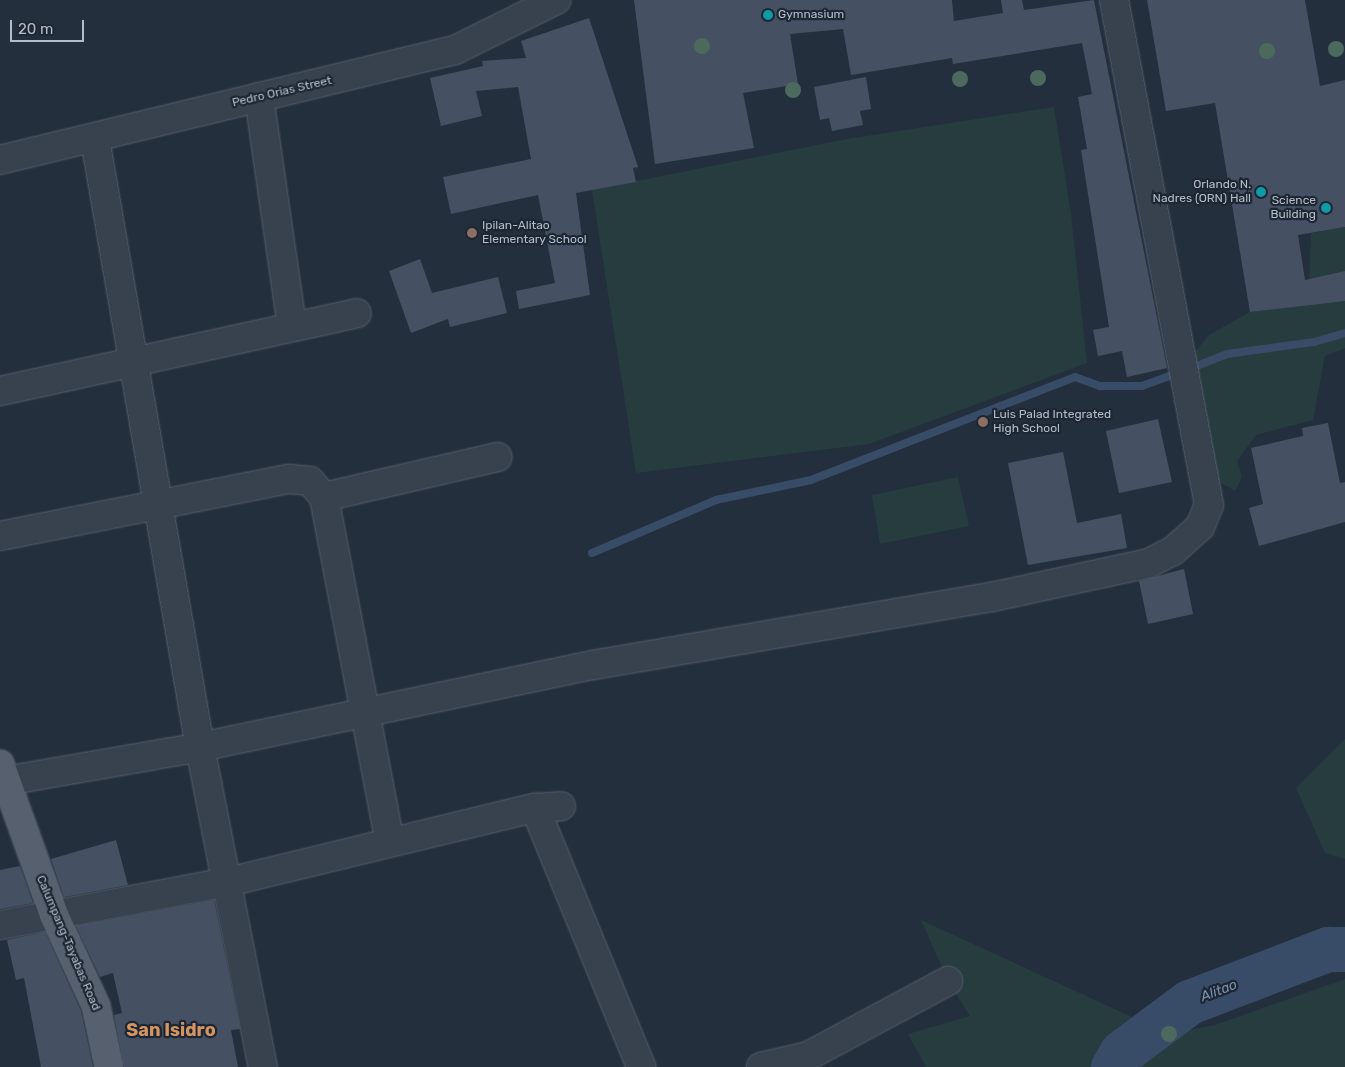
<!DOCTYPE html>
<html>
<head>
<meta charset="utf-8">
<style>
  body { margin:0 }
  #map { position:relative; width:1345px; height:1067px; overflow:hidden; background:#242f3e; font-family:Rubik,sans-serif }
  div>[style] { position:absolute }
  .green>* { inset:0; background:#263c3f }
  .stream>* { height:8px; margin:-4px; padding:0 4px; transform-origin:4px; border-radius:4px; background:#394c67 }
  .river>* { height:45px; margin:-22.5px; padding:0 22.5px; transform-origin:22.5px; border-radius:22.5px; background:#394c67 }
  .building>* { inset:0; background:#455162 }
  .roads { filter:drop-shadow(0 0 1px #565f6c) drop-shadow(0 0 1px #565f6c) }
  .minor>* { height:28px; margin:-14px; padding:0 14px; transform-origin:14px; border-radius:14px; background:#38414e }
  .major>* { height:28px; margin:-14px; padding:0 14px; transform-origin:14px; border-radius:14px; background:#56606e }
  .trees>* { width:16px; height:16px; margin:-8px; border-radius:50%; background:#4b6a5d }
  .dots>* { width:14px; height:14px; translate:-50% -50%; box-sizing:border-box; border:2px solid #1d2633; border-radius:50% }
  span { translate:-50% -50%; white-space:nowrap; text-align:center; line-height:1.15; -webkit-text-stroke:4.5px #1d2633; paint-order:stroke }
  .poi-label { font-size:12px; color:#b4bcc9 }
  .left { translate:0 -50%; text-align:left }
  .right { translate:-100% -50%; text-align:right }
  .street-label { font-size:12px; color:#b4bcc9 }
  .water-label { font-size:14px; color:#7c92b1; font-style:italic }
  .district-label { font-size:18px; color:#d59563; font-weight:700 }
  .scale { position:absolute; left:10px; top:20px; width:74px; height:22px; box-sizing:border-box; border:2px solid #b4bcc9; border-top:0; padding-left:6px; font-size:15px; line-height:18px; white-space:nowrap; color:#b4bcc9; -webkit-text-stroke:4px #1d2633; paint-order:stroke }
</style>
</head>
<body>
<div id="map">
  <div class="green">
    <div style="clip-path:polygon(1054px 107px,1071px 214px,1087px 363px,869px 444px,636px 473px,592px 190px,847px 139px)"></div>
    <div style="clip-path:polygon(1345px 227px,1345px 348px,1325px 356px,1313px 420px,1256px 435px,1237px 461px,1242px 477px,1235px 491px,1213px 478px,1189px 359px,1209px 335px,1250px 312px,1308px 305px,1311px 233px)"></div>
    <div style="clip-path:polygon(958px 477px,969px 526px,880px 544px,872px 495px)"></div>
    <div style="clip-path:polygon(1345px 739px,1345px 859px,1325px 853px,1296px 788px)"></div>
    <div style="clip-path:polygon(921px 920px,1169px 1034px,1215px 1025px,1345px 979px,1345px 1067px,926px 1067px,908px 1034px,970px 1016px,948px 981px)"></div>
  </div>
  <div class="stream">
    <div style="left:1189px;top:369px;width:41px;rotate:-21.5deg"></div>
    <div style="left:1227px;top:354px;width:88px;rotate:-7.9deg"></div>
    <div style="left:1314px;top:342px;width:32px;rotate:-16deg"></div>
    <div style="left:592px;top:553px;width:135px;rotate:-23.1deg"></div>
    <div style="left:716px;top:500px;width:97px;rotate:-11.9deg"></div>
    <div style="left:811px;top:480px;width:283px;rotate:-21.3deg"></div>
    <div style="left:1075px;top:377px;width:27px;rotate:20deg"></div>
    <div style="left:1100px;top:386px;width:42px"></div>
    <div style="left:1142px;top:386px;width:38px;rotate:-20deg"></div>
  </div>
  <div class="river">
    <div style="left:1113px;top:1067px;width:17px;rotate:-59deg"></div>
    <div style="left:1122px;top:1052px;width:84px;rotate:-36.7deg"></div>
    <div style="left:1189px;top:1002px;width:149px;rotate:-20.9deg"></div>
    <div style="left:1328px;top:949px;width:17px"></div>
  </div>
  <div class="building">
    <div style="clip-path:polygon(634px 0,952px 0,954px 21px,1003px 13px,1001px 0,1022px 0,1024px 10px,1094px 0,1167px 368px,1127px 377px,1122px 351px,1098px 356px,1093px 330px,1109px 327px,1081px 150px,1087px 149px,1078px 97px,1092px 94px,1082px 43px,953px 64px,952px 58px,851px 75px,843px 29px,790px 34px,798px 84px,743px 93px,754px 148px,655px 164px)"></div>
    <div style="clip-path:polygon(1147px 0,1305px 0,1320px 86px,1345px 80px,1345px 227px,1298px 235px,1305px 280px,1345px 271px,1345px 301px,1250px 312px,1215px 103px,1166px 111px)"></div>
    <div style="clip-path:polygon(589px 18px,638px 167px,633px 168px,636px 182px,576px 193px,590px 295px,519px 309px,516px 291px,555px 283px,538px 195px,451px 214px,443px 177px,531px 159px,518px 87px,476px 91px,482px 116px,441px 126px,430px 78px,483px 66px,482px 61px,526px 58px,521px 41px)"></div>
    <div style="clip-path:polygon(866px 77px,871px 109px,860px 111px,863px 125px,832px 131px,829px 118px,820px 120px,814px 87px)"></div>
    <div style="clip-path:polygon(420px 259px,432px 293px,498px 277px,507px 313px,450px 327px,448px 319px,411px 333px,389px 271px)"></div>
    <div style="clip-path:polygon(1158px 419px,1172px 482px,1119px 493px,1106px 431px)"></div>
    <div style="clip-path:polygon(1328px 423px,1340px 483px,1345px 482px,1345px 522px,1259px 546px,1249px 508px,1263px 504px,1251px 448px,1303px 436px,1302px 428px)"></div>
    <div style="clip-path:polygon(1063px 452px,1077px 523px,1121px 514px,1127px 548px,1028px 565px,1008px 463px)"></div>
    <div style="clip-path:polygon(1184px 569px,1193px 614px,1148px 624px,1139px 581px)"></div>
    <div style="clip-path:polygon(116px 840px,128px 885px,64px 897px,51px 859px)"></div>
    <div style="clip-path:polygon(20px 866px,33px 903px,0 909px,0 870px)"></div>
    <div style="clip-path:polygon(214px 900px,240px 1029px,231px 1030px,238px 1067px,124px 1067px,114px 1015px,122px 1013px,113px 973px,100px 977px,76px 926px)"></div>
    <div style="clip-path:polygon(45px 932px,81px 1011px,93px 1067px,41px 1067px,24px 978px,16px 980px,7px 940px)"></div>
  </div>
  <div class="roads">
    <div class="minor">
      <div style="left:259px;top:97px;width:232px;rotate:81.8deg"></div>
      <div style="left:95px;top:139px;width:617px;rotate:80.2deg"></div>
      <div style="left:200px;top:747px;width:326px;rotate:78.9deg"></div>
      <div style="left:0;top:160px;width:468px;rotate:-13.6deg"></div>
      <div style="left:455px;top:50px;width:113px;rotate:-26.3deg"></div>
      <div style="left:0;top:391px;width:365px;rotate:-12.3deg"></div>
      <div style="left:324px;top:497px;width:178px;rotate:-13deg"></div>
      <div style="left:0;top:536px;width:295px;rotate:-11.2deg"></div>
      <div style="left:289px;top:479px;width:21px;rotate:5deg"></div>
      <div style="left:310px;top:481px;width:21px;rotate:49deg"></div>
      <div style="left:324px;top:497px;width:351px;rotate:79.2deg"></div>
      <div style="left:0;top:782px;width:203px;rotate:-9.9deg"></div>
      <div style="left:200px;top:747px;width:401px;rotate:-11.8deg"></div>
      <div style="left:593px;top:665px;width:405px;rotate:-9.7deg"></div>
      <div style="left:992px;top:597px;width:161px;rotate:-12.2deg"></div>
      <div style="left:1149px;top:563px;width:27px;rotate:-27deg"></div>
      <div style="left:1173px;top:551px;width:36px;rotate:-42deg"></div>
      <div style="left:1200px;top:527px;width:24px;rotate:-68deg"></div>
      <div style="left:1209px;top:505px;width:514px;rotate:-100.65deg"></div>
      <div style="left:535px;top:808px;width:280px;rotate:67.7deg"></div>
      <div style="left:0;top:925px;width:232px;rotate:-10.7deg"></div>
      <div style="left:228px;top:882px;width:316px;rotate:-13.6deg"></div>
      <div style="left:535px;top:808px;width:26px;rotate:-4deg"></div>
      <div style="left:761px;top:1067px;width:48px;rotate:-13.2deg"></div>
      <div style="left:808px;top:1056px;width:159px;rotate:-28.2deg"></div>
    </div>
    <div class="major">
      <div style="left:0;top:764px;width:160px;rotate:70.3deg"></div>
      <div style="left:54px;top:915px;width:100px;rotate:65.2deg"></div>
      <div style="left:96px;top:1006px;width:62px;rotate:78deg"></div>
    </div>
  </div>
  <div class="trees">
    <div style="left:702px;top:46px"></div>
    <div style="left:1336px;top:49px"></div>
    <div style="left:1267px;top:51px"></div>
    <div style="left:1038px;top:78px"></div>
    <div style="left:960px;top:79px"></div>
    <div style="left:793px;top:90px"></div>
    <div style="left:1169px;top:1034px"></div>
  </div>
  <div class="dots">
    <div style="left:768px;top:15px;background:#0f9aa8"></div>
    <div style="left:1261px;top:192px;background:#0f9aa8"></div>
    <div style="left:1326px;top:208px;background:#0f9aa8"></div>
    <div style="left:472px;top:233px;background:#8d6e63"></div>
    <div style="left:983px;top:422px;background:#8d6e63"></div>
  </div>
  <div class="poi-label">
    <span class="left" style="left:778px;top:15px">Gymnasium</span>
    <span class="right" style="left:1251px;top:192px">Orlando N.<br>Nadres (ORN) Hall</span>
    <span class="right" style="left:1316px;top:208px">Science<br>Building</span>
    <span class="left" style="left:482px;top:233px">Ipilan-Alitao<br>Elementary School</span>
    <span class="left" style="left:993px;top:422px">Luis Palad Integrated<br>High School</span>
  </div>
  <div class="street-label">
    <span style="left:282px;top:92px;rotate:-13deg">Pedro Orias Street</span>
    <span style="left:68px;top:943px;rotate:67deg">Calumpang-Tayabas Road</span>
  </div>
  <div class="water-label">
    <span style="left:1219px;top:991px;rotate:-21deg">Alitao</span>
  </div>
  <div class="district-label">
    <span style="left:171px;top:1030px">San Isidro</span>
  </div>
  <div class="scale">20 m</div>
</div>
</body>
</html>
